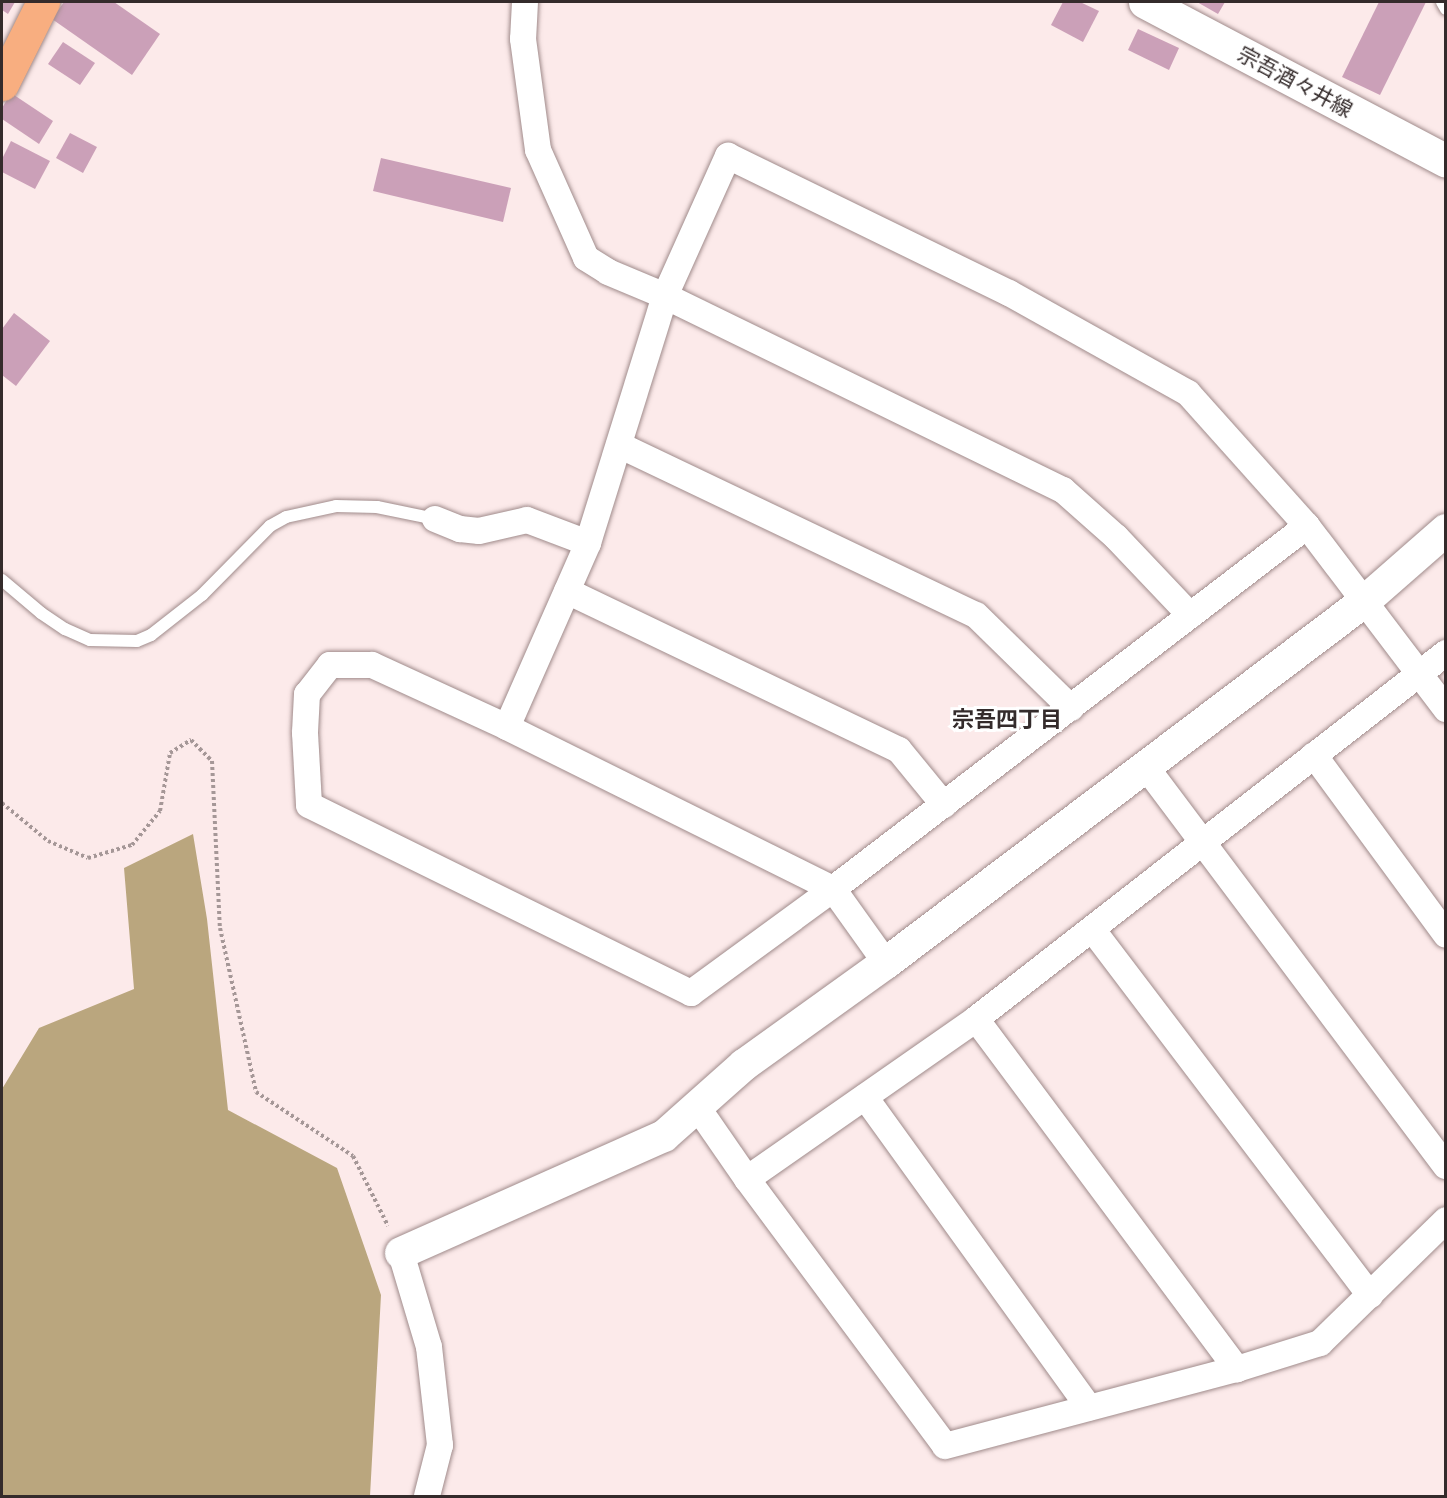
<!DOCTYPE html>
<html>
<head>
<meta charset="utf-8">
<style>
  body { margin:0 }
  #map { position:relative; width:1447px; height:1498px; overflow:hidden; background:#fceaea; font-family:"PT Sans Narrow","Noto Sans JP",sans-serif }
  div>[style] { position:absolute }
  .forest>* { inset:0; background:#baa67e }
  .building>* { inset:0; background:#cba0b8 }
  .path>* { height:4px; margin-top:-2px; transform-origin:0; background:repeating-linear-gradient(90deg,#a59797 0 3px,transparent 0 6px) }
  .roads { filter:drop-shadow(0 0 2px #a08b8b) drop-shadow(0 0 2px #a08b8b) }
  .service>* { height:12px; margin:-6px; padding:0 6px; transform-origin:6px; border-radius:6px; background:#fff }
  .minor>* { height:26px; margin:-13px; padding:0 13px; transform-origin:13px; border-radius:13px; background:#fff }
  .tertiary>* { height:32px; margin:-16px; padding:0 16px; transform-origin:16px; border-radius:16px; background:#fff }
  .secondary>* { height:33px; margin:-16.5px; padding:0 16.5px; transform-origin:16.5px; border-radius:16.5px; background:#fff }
  .trunk>* { height:33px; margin:-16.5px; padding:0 16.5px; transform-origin:16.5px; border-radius:16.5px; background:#f8ae80 }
  span { translate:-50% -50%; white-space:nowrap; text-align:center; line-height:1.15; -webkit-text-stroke:6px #fff; paint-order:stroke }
  .street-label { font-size:21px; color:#342b2b }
  .neighbourhood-label { font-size:22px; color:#342b2b; font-weight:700 }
  .frame { position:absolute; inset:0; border:3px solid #342b2b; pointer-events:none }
</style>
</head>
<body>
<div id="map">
  <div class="forest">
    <div style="clip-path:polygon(193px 834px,207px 919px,228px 1110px,337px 1168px,381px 1295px,370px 1496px,2px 1496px,2px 1089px,39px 1028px,134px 989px,124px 868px)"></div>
  </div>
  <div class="building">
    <div style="clip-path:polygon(2px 2px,15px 2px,8px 14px,2px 10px)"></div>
    <div style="clip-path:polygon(64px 2px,114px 2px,160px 34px,132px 75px,52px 19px)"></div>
    <div style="clip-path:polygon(1063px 2px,1080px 2px,1099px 11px,1083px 42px,1051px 25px)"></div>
    <div style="clip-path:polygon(1197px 2px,1225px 2px,1218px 14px)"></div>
    <div style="clip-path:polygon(1379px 2px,1426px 2px,1380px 95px,1342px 77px)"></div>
    <div style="clip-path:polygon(1138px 29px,1179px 48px,1169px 70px,1128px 50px)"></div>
    <div style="clip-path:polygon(63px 42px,95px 63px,80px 85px,48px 64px)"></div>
    <div style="clip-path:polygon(11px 93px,53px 121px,39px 144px,2px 119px,2px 108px)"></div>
    <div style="clip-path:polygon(70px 133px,97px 147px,83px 173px,56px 158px)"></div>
    <div style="clip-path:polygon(11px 141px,50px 161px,35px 189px,2px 172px,2px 159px)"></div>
    <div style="clip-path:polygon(381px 158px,511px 188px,503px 222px,373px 191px)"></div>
    <div style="clip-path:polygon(14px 313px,50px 341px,16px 386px,2px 375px,2px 329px)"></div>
  </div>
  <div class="path">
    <div style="left:2px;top:803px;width:60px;rotate:39.6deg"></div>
    <div style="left:48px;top:841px;width:43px;rotate:23deg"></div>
    <div style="left:88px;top:858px;width:46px;rotate:-16.5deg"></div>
    <div style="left:132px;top:845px;width:44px;rotate:-50.5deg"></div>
    <div style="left:160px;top:811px;width:59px;rotate:-80.2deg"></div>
    <div style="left:170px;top:753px;width:25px;rotate:-32deg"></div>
    <div style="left:191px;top:740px;width:30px;rotate:45deg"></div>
    <div style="left:212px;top:761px;width:167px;rotate:87.3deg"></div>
    <div style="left:220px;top:928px;width:168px;rotate:77.6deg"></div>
    <div style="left:256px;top:1092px;width:116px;rotate:33.4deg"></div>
    <div style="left:353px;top:1156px;width:78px;rotate:63.4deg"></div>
  </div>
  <div class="roads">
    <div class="service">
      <div style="left:1442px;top:2px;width:8px;rotate:60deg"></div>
      <div style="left:2px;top:580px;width:51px;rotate:40.2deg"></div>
      <div style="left:41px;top:613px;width:29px;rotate:34deg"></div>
      <div style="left:65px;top:629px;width:27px;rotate:24deg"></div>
      <div style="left:90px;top:640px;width:47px;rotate:1.2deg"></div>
      <div style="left:137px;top:641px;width:15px;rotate:-23deg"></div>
      <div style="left:151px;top:635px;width:65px;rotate:-38.1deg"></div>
      <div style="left:202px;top:595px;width:97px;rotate:-45.4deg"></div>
      <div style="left:270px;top:526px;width:18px;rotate:-29deg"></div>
      <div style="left:286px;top:517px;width:51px;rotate:-12.4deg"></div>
      <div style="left:336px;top:506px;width:41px;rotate:1.4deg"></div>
      <div style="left:377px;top:507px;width:59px;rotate:11.7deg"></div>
    </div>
    <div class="minor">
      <div style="left:525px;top:2px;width:37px;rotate:93deg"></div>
      <div style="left:523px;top:39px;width:112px;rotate:82.3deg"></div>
      <div style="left:538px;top:150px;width:118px;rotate:66deg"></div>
      <div style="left:586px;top:258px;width:26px;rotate:32deg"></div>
      <div style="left:608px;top:272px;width:62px;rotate:22.8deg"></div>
      <div style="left:665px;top:296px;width:443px;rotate:26deg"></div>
      <div style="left:1063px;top:490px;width:71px;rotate:41.6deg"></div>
      <div style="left:1116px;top:537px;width:108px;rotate:46.5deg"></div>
      <div style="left:619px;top:445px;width:395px;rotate:25.5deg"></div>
      <div style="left:976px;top:615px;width:133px;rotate:44.4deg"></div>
      <div style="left:435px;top:519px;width:27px;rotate:22deg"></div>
      <div style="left:460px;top:529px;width:19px;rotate:6deg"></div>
      <div style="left:479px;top:531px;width:49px;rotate:-12.9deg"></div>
      <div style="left:527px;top:520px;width:65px;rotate:20.7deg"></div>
      <div style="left:567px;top:591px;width:368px;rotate:25.6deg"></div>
      <div style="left:899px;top:750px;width:71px;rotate:50.7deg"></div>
      <div style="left:507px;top:727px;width:201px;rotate:-66.2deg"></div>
      <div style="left:588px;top:543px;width:259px;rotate:-72.7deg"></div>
      <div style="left:665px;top:296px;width:154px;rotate:-65.8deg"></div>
      <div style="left:728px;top:156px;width:313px;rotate:26deg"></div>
      <div style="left:1009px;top:293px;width:205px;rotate:29.2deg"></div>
      <div style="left:1188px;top:393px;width:178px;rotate:48.2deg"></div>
      <div style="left:1307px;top:526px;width:230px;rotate:52.8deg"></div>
      <div style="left:1314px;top:755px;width:223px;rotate:53.7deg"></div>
      <div style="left:1146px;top:767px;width:499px;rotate:53.1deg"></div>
      <div style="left:1092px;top:929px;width:460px;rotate:52.8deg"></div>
      <div style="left:886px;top:963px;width:91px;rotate:-125.6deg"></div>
      <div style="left:833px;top:889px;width:364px;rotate:-153.6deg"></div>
      <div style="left:507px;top:727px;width:149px;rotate:-155.3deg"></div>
      <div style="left:372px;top:665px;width:42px;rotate:180deg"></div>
      <div style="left:330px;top:665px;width:37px;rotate:128deg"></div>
      <div style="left:307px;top:694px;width:39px;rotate:93deg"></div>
      <div style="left:305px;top:733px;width:72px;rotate:86.8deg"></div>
      <div style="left:309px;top:805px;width:426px;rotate:26.2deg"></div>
      <div style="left:691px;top:993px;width:176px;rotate:-36.2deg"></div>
      <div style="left:833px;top:889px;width:597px;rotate:-37.45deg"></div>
      <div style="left:976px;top:1019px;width:437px;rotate:53.3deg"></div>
      <div style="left:865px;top:1097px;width:383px;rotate:54.2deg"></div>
      <div style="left:698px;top:1108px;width:86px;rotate:55.4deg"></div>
      <div style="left:747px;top:1179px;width:332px;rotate:53.4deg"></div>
      <div style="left:945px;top:1446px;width:302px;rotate:-14.8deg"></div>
      <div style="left:1237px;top:1369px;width:87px;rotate:-17.4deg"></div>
      <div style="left:1320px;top:1343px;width:176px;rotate:-44.3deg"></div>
      <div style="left:747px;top:1179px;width:279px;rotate:-34.9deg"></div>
      <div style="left:976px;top:1019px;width:596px;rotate:-37.91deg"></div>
      <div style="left:401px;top:1253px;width:98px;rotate:73.4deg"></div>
      <div style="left:429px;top:1347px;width:99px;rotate:83.6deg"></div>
      <div style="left:440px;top:1445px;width:53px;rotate:104.3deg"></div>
    </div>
    <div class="tertiary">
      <div style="left:401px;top:1253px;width:288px;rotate:-24deg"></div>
      <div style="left:664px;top:1136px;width:107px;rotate:-41.6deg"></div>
      <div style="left:744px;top:1065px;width:175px;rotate:-35.7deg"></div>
      <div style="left:886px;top:963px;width:600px;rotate:-37.08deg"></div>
      <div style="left:1365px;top:601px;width:108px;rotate:-41.2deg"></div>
    </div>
    <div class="secondary">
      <div style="left:1145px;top:2px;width:340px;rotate:27.8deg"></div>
    </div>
    <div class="trunk">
      <div style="left:2px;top:84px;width:92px;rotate:-63.4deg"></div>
    </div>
  </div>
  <div class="street-label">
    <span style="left:1295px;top:82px;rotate:28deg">宗吾酒々井線</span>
  </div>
  <div class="neighbourhood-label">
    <span style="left:1007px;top:720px">宗吾四丁目</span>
  </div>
  <div class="frame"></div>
</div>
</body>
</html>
